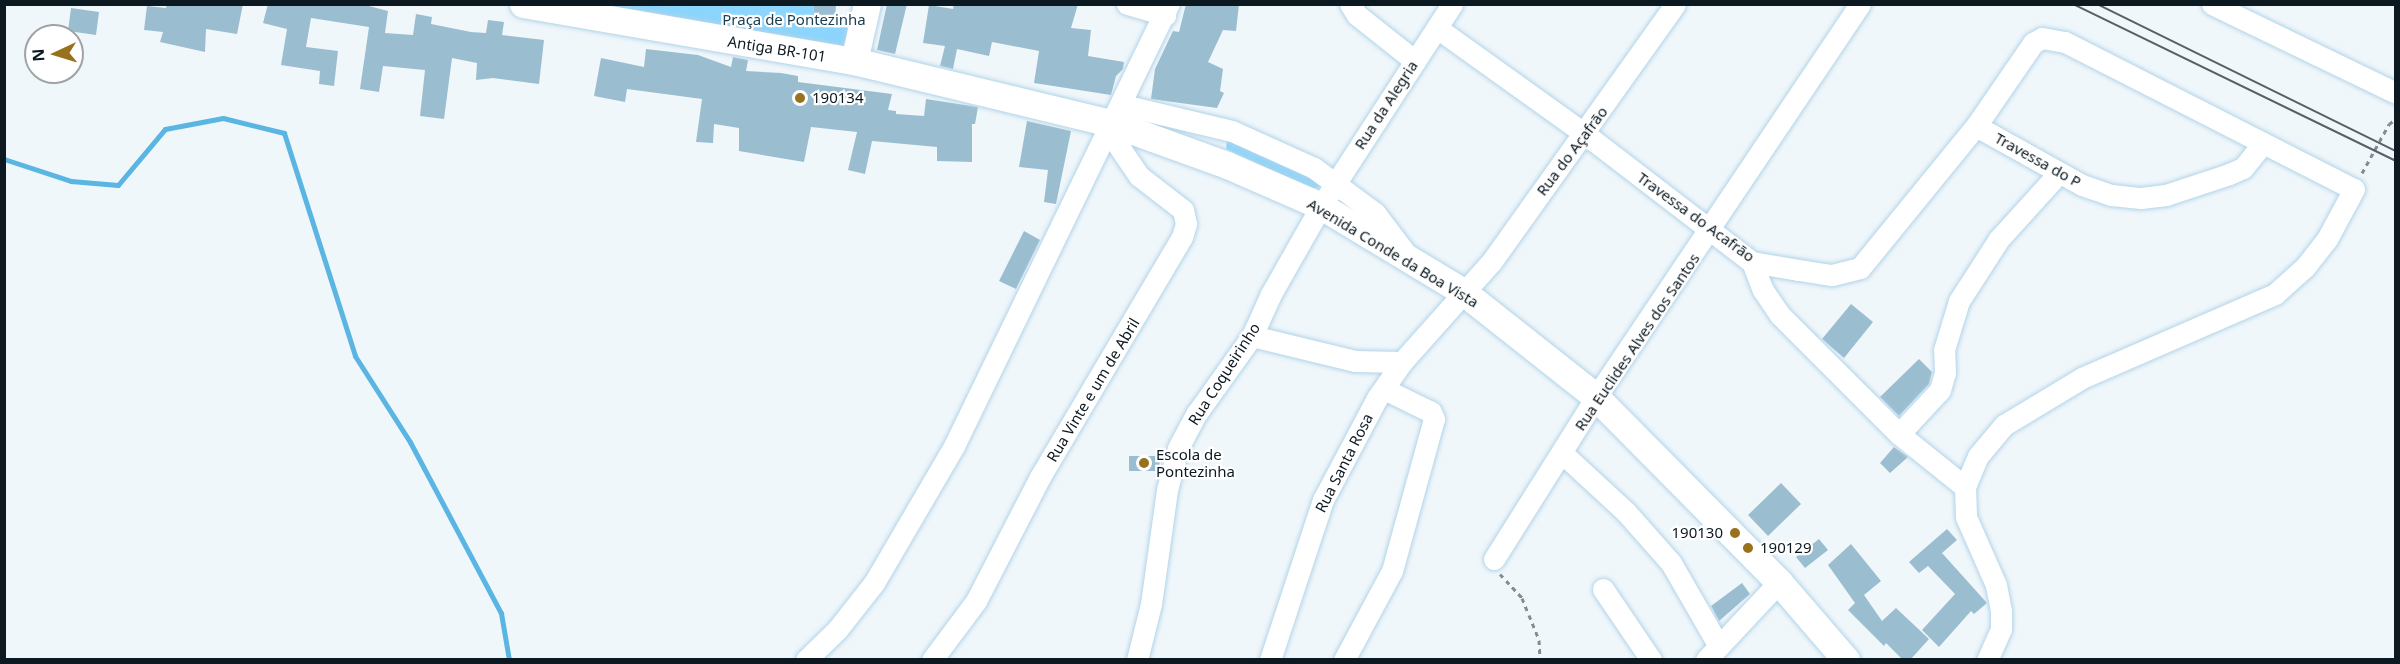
<!DOCTYPE html>
<html>
<head>
<meta charset="utf-8">
<style>
  body { margin:0 }
  #map { position:relative; width:2400px; height:664px; overflow:hidden; background:#f0f7fb; font-family:"Noto Sans",sans-serif }
  div>[style] { position:absolute }
  .green>* { inset:0; background:#8cd5fd }
  .stream>* { height:5px; margin:-2.5px; padding:0 2.5px; transform-origin:2.5px; border-radius:2.5px; background:#5ab5e3 }
  .building>* { inset:0; background:#9bbdd0 }
  .path>* { height:3px; margin-top:-1.5px; transform-origin:0; background:repeating-linear-gradient(90deg,#828c91 0 4.5px,transparent 0 9px) }
  .roads { filter:drop-shadow(0 0 2px #b2d4e8) drop-shadow(0 0 2px #b2d4e8) }
  .minor>* { height:21px; margin:-10.5px; padding:0 10.5px; transform-origin:10.5px; border-radius:10.5px; background:#fff }
  .major>* { height:27px; margin:-13.5px; padding:0 13.5px; transform-origin:13.5px; border-radius:13.5px; background:#fff }
  .tram>* { height:1.5px; margin:-0.75px; padding:0 0.75px; transform-origin:0.75px; border-radius:0.75px; background:#566167 }
  .dots>* { width:16px; height:16px; translate:-50% -50%; box-sizing:border-box; border:3px solid #fff; border-radius:50% }
  span { translate:-50% -50%; white-space:nowrap; text-align:center; line-height:1.15; -webkit-text-stroke:4.5px #fff; paint-order:stroke }
  .park-label { font-size:15px; color:#173e52 }
  .street-label { font-size:15px; color:#0c1920 }
  .poi-label { font-size:15px; color:#0c1920 }
  .left { translate:0 -50%; text-align:left }
  .right { translate:-100% -50%; text-align:right }
  .frame { position:absolute; inset:0; border:6px solid #0c1920; pointer-events:none }
  .north { position:absolute; left:24px; top:24px; width:60px; height:60px; box-sizing:border-box; background:#fff; border:2px solid #9ea3a6; border-radius:50%; rotate:266deg; font-size:16px; font-weight:700; line-height:24px; text-align:center; color:#0c1920 }
  .north::after { content:''; display:block; margin:auto; width:21px; height:27px; background:#97711c; clip-path:polygon(50% 0,100% 100%,50% 72%,0 100%) }
</style>
</head>
<body>
<div id="map">
  <div class="green">
    <div style="clip-path:polygon(607px 5px,814px 5px,813px 17px,849px 21px,845px 46px)"></div>
    <div style="clip-path:polygon(1227px 140px,1320px 181px,1321px 186px,1313px 189px,1226px 149px)"></div>
  </div>
  <div class="stream">
    <div style="left:4px;top:159px;width:71px;rotate:18.2deg"></div>
    <div style="left:71px;top:181px;width:47px;rotate:4.9deg"></div>
    <div style="left:118px;top:185px;width:73px;rotate:-50deg"></div>
    <div style="left:165px;top:129px;width:59px;rotate:-10.7deg"></div>
    <div style="left:223px;top:118px;width:63px;rotate:13.8deg"></div>
    <div style="left:284px;top:133px;width:234px;rotate:72.3deg"></div>
    <div style="left:355px;top:356px;width:102px;rotate:57.4deg"></div>
    <div style="left:410px;top:442px;width:194px;rotate:62deg"></div>
    <div style="left:501px;top:613px;width:48px;rotate:80.3deg"></div>
  </div>
  <div class="building">
    <div style="clip-path:polygon(167px 4px,243px 4px,237px 34px,206px 29px,205px 52px,160px 42px,163px 32px,144px 30px,147px 6px,166px 8px)"></div>
    <div style="clip-path:polygon(268px 4px,361px 4px,388px 11px,385px 33px,413px 35px,416px 14px,432px 17px,431px 24px,471px 32px,486px 33px,488px 20px,504px 22px,502px 35px,544px 40px,539px 84px,493px 78px,476px 80px,477px 63px,452px 58px,444px 119px,420px 116px,425px 70px,383px 66px,379px 92px,360px 89px,369px 27px,311px 18px,306px 47px,338px 51px,334px 86px,319px 84px,320px 71px,281px 65px,287px 29px,263px 23px)"></div>
    <div style="clip-path:polygon(814px 4px,836px 4px,835px 19px,813px 17px)"></div>
    <div style="clip-path:polygon(887px 4px,907px 4px,895px 54px,877px 50px)"></div>
    <div style="clip-path:polygon(954px 4px,1078px 4px,1071px 28px,1091px 30px,1088px 56px,1124px 62px,1123px 69px,1116px 76px,1111px 95px,1034px 83px,1039px 51px,992px 42px,989px 56px,957px 49px,953px 69px,940px 66px,945px 46px,923px 43px,929px 5px,953px 9px)"></div>
    <div style="clip-path:polygon(1186px 4px,1239px 4px,1236px 31px,1223px 30px,1208px 62px,1223px 69px,1220px 91px,1224px 93px,1217px 108px,1151px 99px,1155px 69px,1173px 31px,1179px 32px)"></div>
    <div style="clip-path:polygon(71px 8px,99px 12px,96px 35px,68px 31px)"></div>
    <div style="clip-path:polygon(646px 49px,698px 55px,731px 67px,733px 57px,748px 60px,746px 71px,781px 73px,798px 76px,798px 82px,892px 94px,888px 110px,896px 111px,896px 114px,924px 116px,926px 99px,978px 107px,975px 124px,972px 124px,972px 162px,937px 161px,937px 147px,872px 141px,865px 174px,848px 170px,857px 132px,811px 127px,804px 162px,739px 151px,739px 128px,714px 124px,713px 143px,696px 142px,702px 99px,627px 89px,625px 102px,594px 96px,601px 58px,644px 67px)"></div>
    <div style="clip-path:polygon(1027px 121px,1071px 131px,1056px 204px,1044px 202px,1048px 170px,1019px 167px)"></div>
    <div style="clip-path:polygon(1024px 231px,1040px 240px,1016px 289px,999px 281px)"></div>
    <div style="clip-path:polygon(1851px 304px,1873px 322px,1844px 358px,1822px 339px)"></div>
    <div style="clip-path:polygon(1919px 359px,1932px 372px,1929px 384px,1899px 416px,1880px 397px)"></div>
    <div style="clip-path:polygon(1894px 447px,1908px 457px,1890px 473px,1880px 463px)"></div>
    <div style="clip-path:polygon(1129px 456px,1160px 456px,1159px 471px,1129px 471px)"></div>
    <div style="clip-path:polygon(1781px 483px,1801px 504px,1768px 536px,1748px 515px)"></div>
    <div style="clip-path:polygon(1947px 529px,1957px 540px,1942px 553px,1987px 603px,1974px 614px,1971px 611px,1939px 647px,1922px 630px,1955px 594px,1928px 566px,1919px 573px,1909px 562px)"></div>
    <div style="clip-path:polygon(1819px 539px,1828px 550px,1805px 568px,1796px 557px)"></div>
    <div style="clip-path:polygon(1851px 544px,1881px 581px,1864px 595px,1882px 621px,1896px 608px,1929px 639px,1910px 660px,1903px 660px,1886px 643px,1884px 646px,1848px 610px,1855px 603px,1828px 565px)"></div>
    <div style="clip-path:polygon(1742px 583px,1750px 594px,1719px 621px,1711px 606px)"></div>
  </div>
  <div class="path">
    <div style="left:2362px;top:173px;width:56px;rotate:-61.1deg"></div>
    <div style="left:2389px;top:124px;width:9px;rotate:-36deg"></div>
    <div style="left:1500px;top:574px;width:33px;rotate:47deg"></div>
    <div style="left:1522px;top:598px;width:18px;rotate:68deg"></div>
    <div style="left:1529px;top:615px;width:27px;rotate:68deg"></div>
    <div style="left:1539px;top:640px;width:20px;rotate:87deg"></div>
  </div>
  <div class="roads">
    <div class="minor">
      <div style="left:1127px;top:4px;width:40px;rotate:16deg"></div>
      <div style="left:1350px;top:4px;width:13px;rotate:58deg"></div>
      <div style="left:1357px;top:15px;width:74px;rotate:38.4deg"></div>
      <div style="left:2212px;top:4px;width:204px;rotate:25.8deg"></div>
      <div style="left:1437px;top:28px;width:182px;rotate:35.6deg"></div>
      <div style="left:1585px;top:134px;width:210px;rotate:37.5deg"></div>
      <div style="left:1752px;top:262px;width:48px;rotate:9.7deg"></div>
      <div style="left:1799px;top:270px;width:33px;rotate:9deg"></div>
      <div style="left:1832px;top:275px;width:29px;rotate:-14deg"></div>
      <div style="left:1860px;top:268px;width:183px;rotate:-50.8deg"></div>
      <div style="left:1976px;top:126px;width:101px;rotate:-55.5deg"></div>
      <div style="left:2033px;top:43px;width:10px;rotate:-29deg"></div>
      <div style="left:2042px;top:38px;width:23px;rotate:10deg"></div>
      <div style="left:2065px;top:42px;width:324px;rotate:27deg"></div>
      <div style="left:2354px;top:189px;width:57px;rotate:118.4deg"></div>
      <div style="left:2327px;top:239px;width:36px;rotate:128deg"></div>
      <div style="left:2305px;top:267px;width:40px;rotate:138deg"></div>
      <div style="left:2275px;top:294px;width:210px;rotate:156.5deg"></div>
      <div style="left:2082px;top:378px;width:91px;rotate:148.9deg"></div>
      <div style="left:2004px;top:425px;width:40px;rotate:130deg"></div>
      <div style="left:1978px;top:456px;width:34px;rotate:113deg"></div>
      <div style="left:1965px;top:487px;width:30px;rotate:88deg"></div>
      <div style="left:1966px;top:517px;width:74px;rotate:66.2deg"></div>
      <div style="left:1996px;top:585px;width:25px;rotate:79deg"></div>
      <div style="left:2001px;top:610px;width:19px;rotate:90deg"></div>
      <div style="left:2001px;top:629px;width:34px;rotate:114deg"></div>
      <div style="left:1123px;top:105px;width:112px;rotate:13.4deg"></div>
      <div style="left:1232px;top:131px;width:90px;rotate:24.3deg"></div>
      <div style="left:1314px;top:168px;width:76px;rotate:36.4deg"></div>
      <div style="left:1375px;top:213px;width:51px;rotate:52.9deg"></div>
      <div style="left:1976px;top:126px;width:121px;rotate:29.1deg"></div>
      <div style="left:2082px;top:185px;width:31px;rotate:19deg"></div>
      <div style="left:2111px;top:195px;width:30px;rotate:6deg"></div>
      <div style="left:2141px;top:198px;width:25px;rotate:-7deg"></div>
      <div style="left:2166px;top:195px;width:66px;rotate:-18.4deg"></div>
      <div style="left:2229px;top:174px;width:15px;rotate:-23deg"></div>
      <div style="left:2243px;top:168px;width:32px;rotate:-51deg"></div>
      <div style="left:1752px;top:262px;width:30px;rotate:69deg"></div>
      <div style="left:1763px;top:290px;width:30px;rotate:56deg"></div>
      <div style="left:1780px;top:315px;width:168px;rotate:45deg"></div>
      <div style="left:1899px;top:434px;width:85px;rotate:38.8deg"></div>
      <div style="left:1252px;top:336px;width:106px;rotate:13.6deg"></div>
      <div style="left:1355px;top:361px;width:47px;rotate:1.2deg"></div>
      <div style="left:1899px;top:434px;width:60px;rotate:-47deg"></div>
      <div style="left:1940px;top:390px;width:18px;rotate:-74deg"></div>
      <div style="left:1945px;top:373px;width:23px;rotate:-92deg"></div>
      <div style="left:1944px;top:350px;width:51px;rotate:-73deg"></div>
      <div style="left:1959px;top:301px;width:74px;rotate:-57.2deg"></div>
      <div style="left:1999px;top:239px;width:88px;rotate:-47.8deg"></div>
      <div style="left:1562px;top:453px;width:87px;rotate:42.7deg"></div>
      <div style="left:1626px;top:512px;width:68px;rotate:48.6deg"></div>
      <div style="left:1671px;top:563px;width:96px;rotate:60deg"></div>
      <div style="left:1494px;top:559px;width:191px;rotate:-57.8deg"></div>
      <div style="left:1596px;top:397px;width:473px;rotate:-56.1deg"></div>
      <div style="left:1603px;top:589px;width:86px;rotate:55.9deg"></div>
      <div style="left:806px;top:660px;width:43px;rotate:-44.1deg"></div>
      <div style="left:837px;top:630px;width:60px;rotate:-51.8deg"></div>
      <div style="left:874px;top:583px;width:159px;rotate:-59.7deg"></div>
      <div style="left:954px;top:446px;width:492px;rotate:-64.1deg"></div>
      <div style="left:932px;top:660px;width:74px;rotate:-53.3deg"></div>
      <div style="left:976px;top:601px;width:140px;rotate:-62.7deg"></div>
      <div style="left:1040px;top:477px;width:279px;rotate:-59.4deg"></div>
      <div style="left:1182px;top:237px;width:14px;rotate:-73deg"></div>
      <div style="left:1186px;top:224px;width:14px;rotate:-102deg"></div>
      <div style="left:1183px;top:210px;width:56px;rotate:-142.3deg"></div>
      <div style="left:1139px;top:176px;width:53px;rotate:-124.3deg"></div>
      <div style="left:1137px;top:660px;width:58px;rotate:-76deg"></div>
      <div style="left:1151px;top:604px;width:115px;rotate:-82deg"></div>
      <div style="left:1167px;top:490px;width:43px;rotate:-75.3deg"></div>
      <div style="left:1178px;top:448px;width:40px;rotate:-62deg"></div>
      <div style="left:1197px;top:413px;width:95px;rotate:-54.5deg"></div>
      <div style="left:1252px;top:336px;width:46px;rotate:-65.7deg"></div>
      <div style="left:1271px;top:294px;width:101px;rotate:-60.4deg"></div>
      <div style="left:1321px;top:206px;width:241px;rotate:-57deg"></div>
      <div style="left:1270px;top:660px;width:169px;rotate:-71.7deg"></div>
      <div style="left:1323px;top:500px;width:115px;rotate:-62.1deg"></div>
      <div style="left:1377px;top:398px;width:44px;rotate:-55.2deg"></div>
      <div style="left:1402px;top:362px;width:135px;rotate:-48.3deg"></div>
      <div style="left:1492px;top:261px;width:315px;rotate:-54.5deg"></div>
      <div style="left:1344px;top:660px;width:101px;rotate:-61.7deg"></div>
      <div style="left:1392px;top:571px;width:158px;rotate:-74.6deg"></div>
      <div style="left:1434px;top:419px;width:8px;rotate:-113deg"></div>
      <div style="left:1431px;top:412px;width:52px;rotate:-153.9deg"></div>
      <div style="left:1706px;top:660px;width:107px;rotate:-46.9deg"></div>
    </div>
    <div class="major">
      <div style="left:523px;top:4px;width:336px;rotate:9.8deg"></div>
      <div style="left:854px;top:61px;width:268px;rotate:13.6deg"></div>
      <div style="left:1114px;top:124px;width:120px;rotate:19.9deg"></div>
      <div style="left:1227px;top:165px;width:103px;rotate:23.6deg"></div>
      <div style="left:1321px;top:206px;width:165px;rotate:31.1deg"></div>
      <div style="left:1462px;top:291px;width:171px;rotate:38.3deg"></div>
      <div style="left:1596px;top:397px;width:260px;rotate:45.3deg"></div>
      <div style="left:1779px;top:582px;width:103px;rotate:49.3deg"></div>
      <div style="left:854px;top:61px;width:58px;rotate:-77.2deg"></div>
    </div>
  </div>
  <div class="tram">
    <div style="left:2073px;top:4px;width:359px;rotate:25.9deg"></div>
    <div style="left:2097px;top:4px;width:333px;rotate:26.2deg"></div>
  </div>
  <div class="dots">
    <div style="left:800px;top:98px;background:#97711c"></div>
    <div style="left:1144px;top:463px;background:#97711c"></div>
    <div style="left:1735px;top:533px;background:#97711c"></div>
    <div style="left:1748px;top:548px;background:#97711c"></div>
  </div>
  <div class="park-label">
    <span style="left:794px;top:20px">Praça de Pontezinha</span>
  </div>
  <div class="street-label">
    <span style="left:777px;top:49px;rotate:9deg">Antiga BR-101</span>
    <span style="left:1386px;top:105px;rotate:-57deg">Rua da Alegria</span>
    <span style="left:1572px;top:151px;rotate:-53deg">Rua do Açafrão</span>
    <span style="left:2038px;top:160px;rotate:29deg">Travessa do P</span>
    <span style="left:1696px;top:217px;rotate:36deg">Travessa do Acafrão</span>
    <span style="left:1393px;top:253px;rotate:31deg">Avenida Conde da Boa Vista</span>
    <span style="left:1637px;top:342px;rotate:-56deg">Rua Euclides Alves dos Santos</span>
    <span style="left:1224px;top:374px;rotate:-57deg">Rua Coqueirinho</span>
    <span style="left:1093px;top:390px;rotate:-59deg">Rua Vinte e um de Abril</span>
    <span style="left:1344px;top:463px;rotate:-63deg">Rua Santa Rosa</span>
  </div>
  <div class="poi-label">
    <span class="left" style="left:812px;top:98px">190134</span>
    <span class="left" style="left:1156px;top:463px">Escola de<br>Pontezinha</span>
    <span class="right" style="left:1723px;top:533px">190130</span>
    <span class="left" style="left:1760px;top:548px">190129</span>
  </div>
  <div class="frame"></div>
  <div class="north">N</div>
</div>
</body>
</html>
